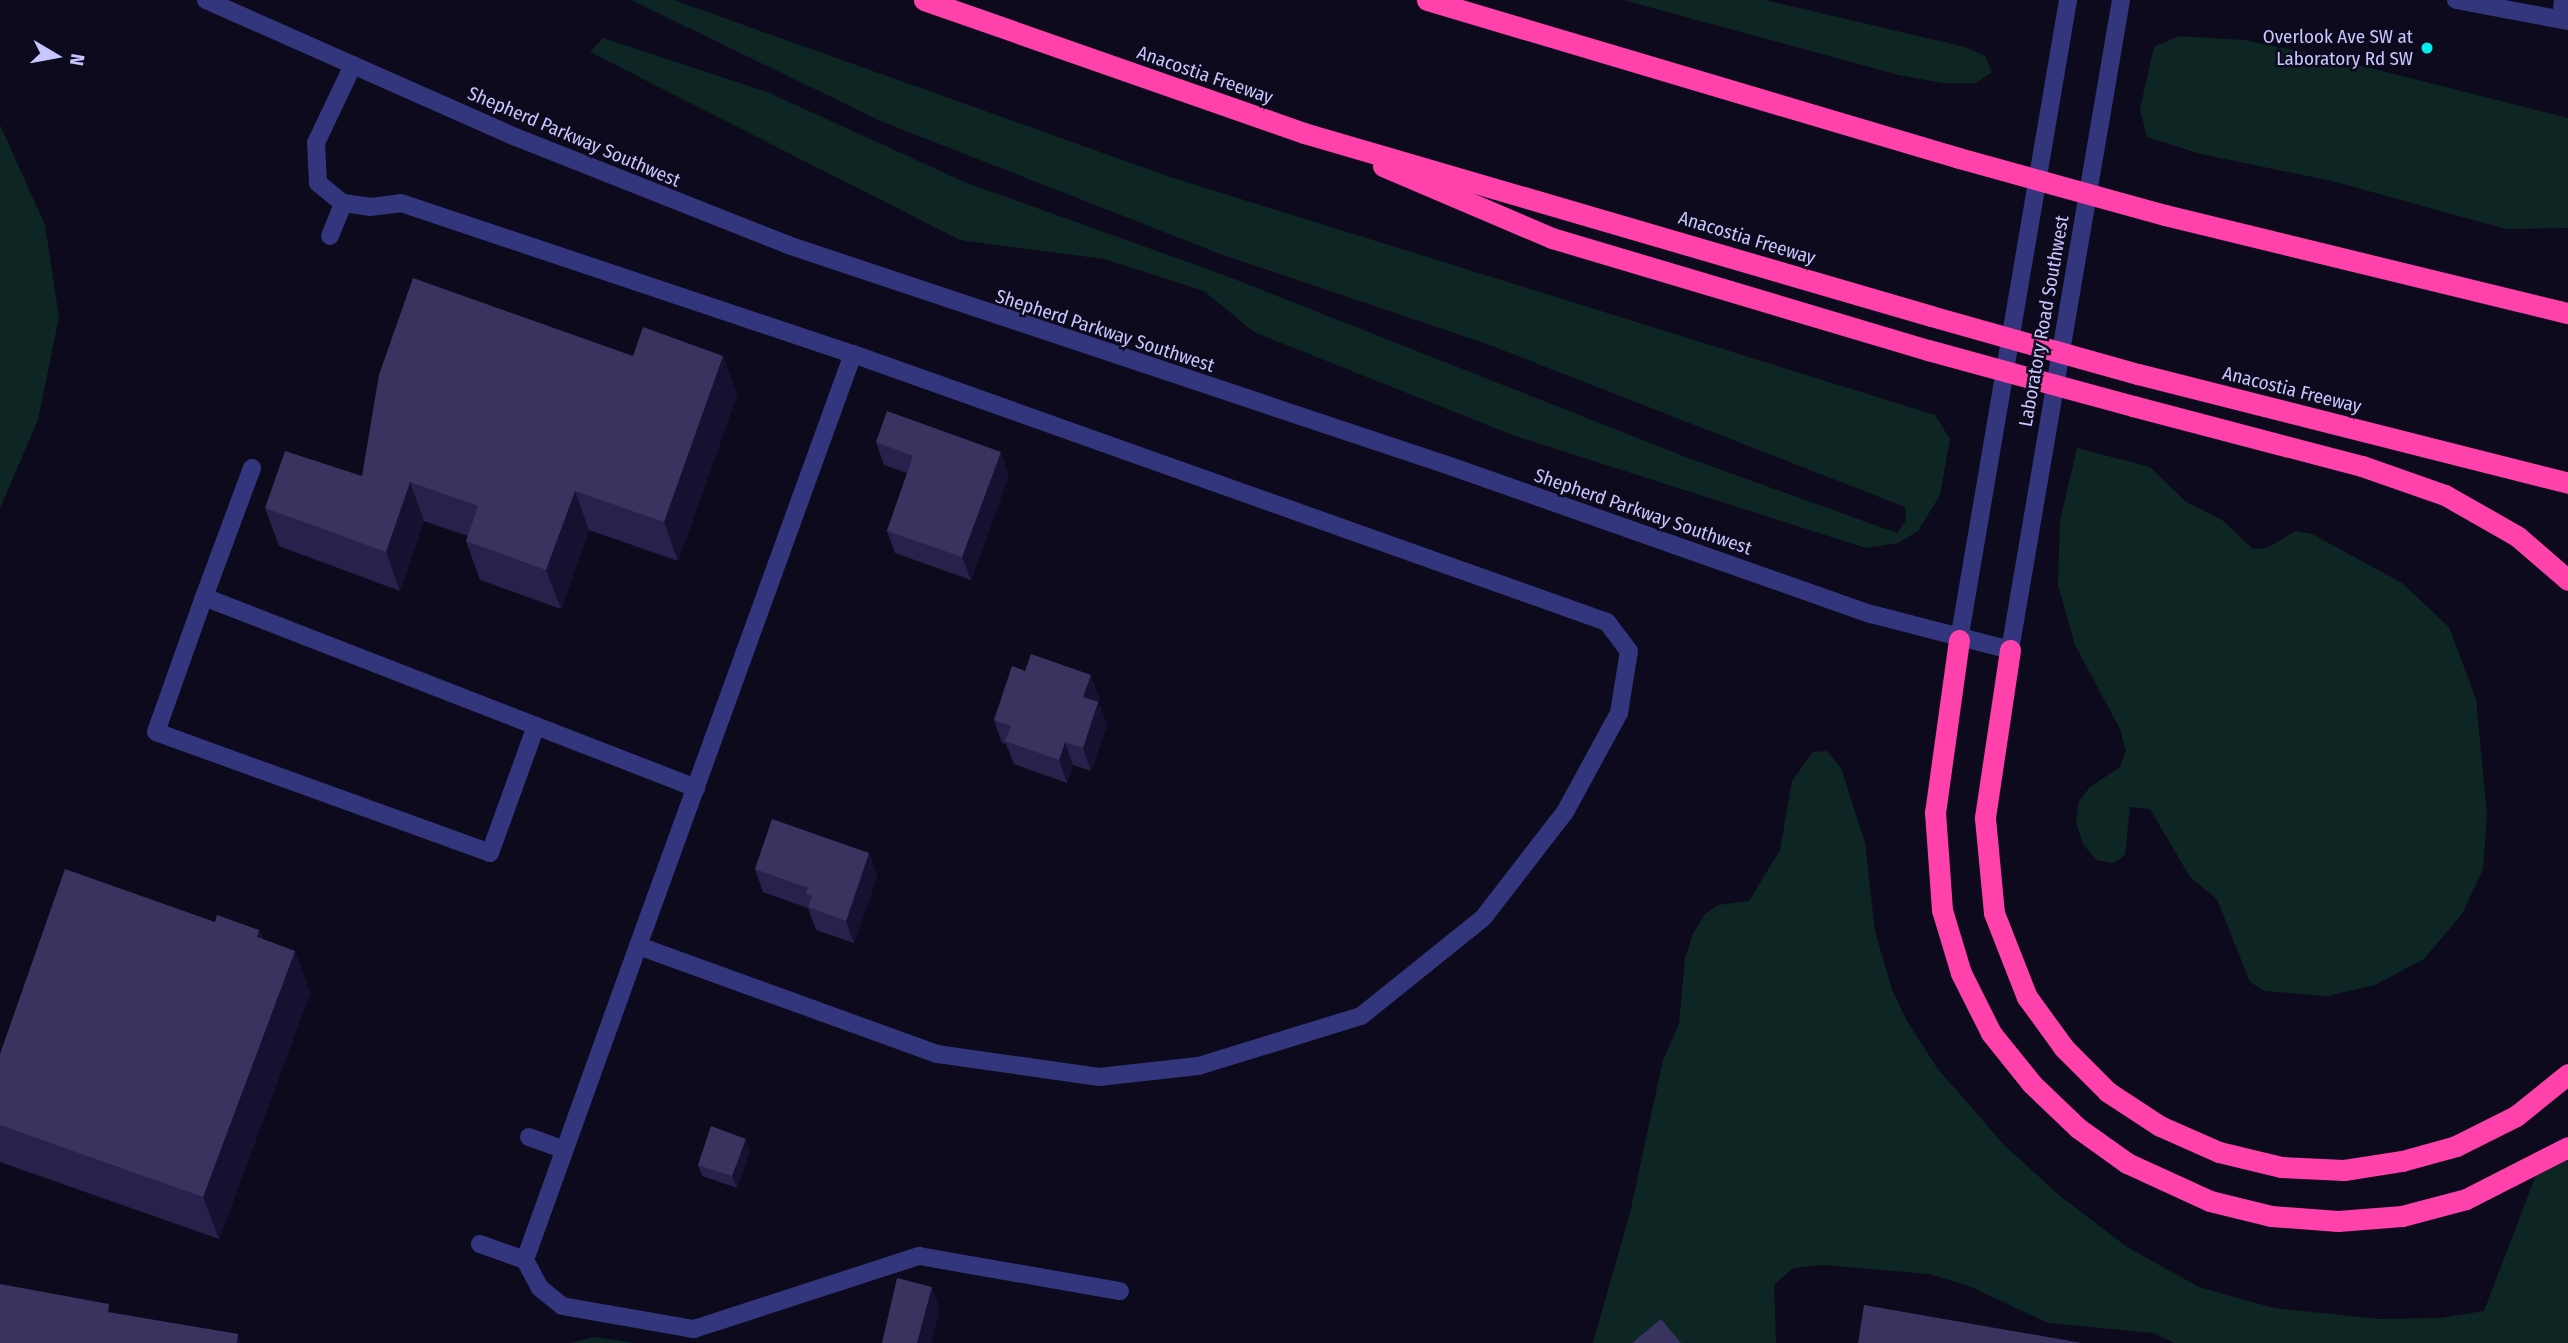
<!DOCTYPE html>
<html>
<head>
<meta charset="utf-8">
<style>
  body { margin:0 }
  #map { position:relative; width:2568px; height:1343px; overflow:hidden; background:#0c0a1c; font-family:"Fira Sans Condensed",sans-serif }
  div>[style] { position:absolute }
  .green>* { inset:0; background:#0d2623 }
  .service>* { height:18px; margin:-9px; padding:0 9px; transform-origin:9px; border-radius:9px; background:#33367d }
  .minor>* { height:18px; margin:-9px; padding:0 9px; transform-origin:9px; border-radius:9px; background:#33367d }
  .tertiary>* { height:18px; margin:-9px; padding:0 9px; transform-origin:9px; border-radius:9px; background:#33367d }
  .motorway>* { height:21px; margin:-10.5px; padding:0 10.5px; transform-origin:10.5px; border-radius:10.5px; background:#ff41ab }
  .motorway-bridge>* { height:21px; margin:-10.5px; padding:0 10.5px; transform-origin:10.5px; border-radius:10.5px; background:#ff41ab }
  .wall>* { inset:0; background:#27224c }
  .shaded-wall>* { inset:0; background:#151130 }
  .building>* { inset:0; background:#38345f }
  .dots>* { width:19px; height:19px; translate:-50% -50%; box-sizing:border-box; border:4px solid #0c0a1c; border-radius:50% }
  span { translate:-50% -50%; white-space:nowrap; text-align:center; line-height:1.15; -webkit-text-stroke:5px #0c0a1c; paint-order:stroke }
  .poi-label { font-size:19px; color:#c8c6ff }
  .right { translate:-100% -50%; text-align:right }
  .street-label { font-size:19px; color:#c8c6ff }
  .north { position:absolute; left:21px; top:21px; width:70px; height:70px; -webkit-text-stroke:5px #0c0a1c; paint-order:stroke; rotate:100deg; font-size:19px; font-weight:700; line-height:28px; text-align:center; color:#c8c6ff }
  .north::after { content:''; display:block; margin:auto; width:24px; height:32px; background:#c8c6ff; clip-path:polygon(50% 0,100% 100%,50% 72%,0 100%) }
</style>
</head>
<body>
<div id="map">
  <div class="green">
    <div style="clip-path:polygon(631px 0,674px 0,1167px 176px,1935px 415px,1950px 439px,1940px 495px,1918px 531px,1898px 543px,1866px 548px,1515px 436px,1254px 332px,1204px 291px,1104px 259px,960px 240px,590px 52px,603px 38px,767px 92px,967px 183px,1224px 275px,1688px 458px,1897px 533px,1906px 520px,1905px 507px,1487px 344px,1223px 255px,883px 122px)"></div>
    <div style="clip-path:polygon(1623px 0,1765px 0,1965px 47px,1985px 56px,1992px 72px,1976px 83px,1942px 83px,1899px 75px)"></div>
    <div style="clip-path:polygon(2179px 36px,2244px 40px,2323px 56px,2568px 118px,2568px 228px,2506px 229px,2332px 181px,2201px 154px,2147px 137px,2140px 109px,2154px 47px)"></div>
    <div style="clip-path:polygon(0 125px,45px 225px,59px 317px,38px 420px,0 508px)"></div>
    <div style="clip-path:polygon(2077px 448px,2150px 467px,2185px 501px,2222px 520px,2253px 549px,2267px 548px,2296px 531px,2312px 534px,2402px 583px,2449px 627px,2476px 699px,2487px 815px,2483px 869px,2462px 914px,2424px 959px,2375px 985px,2327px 996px,2265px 991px,2250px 982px,2217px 899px,2190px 877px,2150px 809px,2130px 807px,2125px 855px,2113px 863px,2096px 860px,2083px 844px,2076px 822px,2079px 801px,2090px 787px,2120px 767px,2126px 751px,2120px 729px,2075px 645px,2058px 585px,2060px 521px)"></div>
    <div style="clip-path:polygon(1827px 751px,1841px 768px,1865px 843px,1875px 931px,1892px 990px,1907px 1021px,1937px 1068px,2004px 1145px,2060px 1196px,2127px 1247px,2199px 1287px,2274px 1308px,2379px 1319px,2440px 1318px,2484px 1311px,2544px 1154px,2568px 1139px,2568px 1343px,2175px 1343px,2153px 1333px,2048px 1323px,1969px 1286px,1929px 1274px,1822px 1265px,1793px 1268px,1774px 1285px,1776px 1343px,1593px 1343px,1630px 1213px,1663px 1060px,1679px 1024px,1685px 958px,1693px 934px,1705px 914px,1718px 905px,1749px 901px,1780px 850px,1792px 781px,1813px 752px)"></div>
    <div style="clip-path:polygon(595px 1337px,635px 1343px,568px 1343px)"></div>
  </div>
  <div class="service">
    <div style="left:2561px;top:19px;width:19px;rotate:-84deg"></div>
    <div style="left:353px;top:65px;width:86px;rotate:115.4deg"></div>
    <div style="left:316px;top:143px;width:40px;rotate:87.1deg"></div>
    <div style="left:318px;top:183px;width:32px;rotate:39deg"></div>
    <div style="left:343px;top:203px;width:27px;rotate:8deg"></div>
    <div style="left:370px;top:207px;width:31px;rotate:-7deg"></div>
    <div style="left:401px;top:203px;width:477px;rotate:18.5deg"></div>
    <div style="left:853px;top:354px;width:800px;rotate:19.57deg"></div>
    <div style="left:1607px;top:622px;width:36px;rotate:53deg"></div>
    <div style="left:1629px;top:651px;width:63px;rotate:99.2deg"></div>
    <div style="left:1619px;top:713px;width:113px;rotate:118.6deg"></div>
    <div style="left:1565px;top:812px;width:134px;rotate:127.7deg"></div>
    <div style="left:1483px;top:918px;width:156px;rotate:141.2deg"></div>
    <div style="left:1361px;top:1016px;width:170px;rotate:162.9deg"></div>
    <div style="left:1198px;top:1066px;width:100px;rotate:173.7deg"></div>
    <div style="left:1099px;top:1077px;width:164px;rotate:-171.9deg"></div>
    <div style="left:937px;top:1054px;width:318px;rotate:-160.1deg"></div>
    <div style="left:638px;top:946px;width:630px;rotate:-70.04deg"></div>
    <div style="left:330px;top:236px;width:35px;rotate:-68deg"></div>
    <div style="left:252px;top:468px;width:138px;rotate:110.4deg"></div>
    <div style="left:204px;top:597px;width:528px;rotate:21.22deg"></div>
    <div style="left:204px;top:597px;width:143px;rotate:109.6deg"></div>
    <div style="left:156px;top:732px;width:355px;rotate:19.9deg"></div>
    <div style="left:490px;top:853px;width:135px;rotate:-70.1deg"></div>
    <div style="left:638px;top:946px;width:334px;rotate:109.8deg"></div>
    <div style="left:525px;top:1260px;width:32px;rotate:62deg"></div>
    <div style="left:540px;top:1288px;width:28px;rotate:39deg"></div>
    <div style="left:562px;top:1306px;width:134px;rotate:9.9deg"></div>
    <div style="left:694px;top:1329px;width:237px;rotate:-18deg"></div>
    <div style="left:919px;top:1256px;width:204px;rotate:9.9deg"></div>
    <div style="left:529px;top:1137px;width:37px;rotate:20deg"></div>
    <div style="left:480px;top:1244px;width:48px;rotate:19.6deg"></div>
  </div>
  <div class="minor">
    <div style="left:206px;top:0;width:336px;rotate:23.9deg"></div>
    <div style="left:513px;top:136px;width:296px;rotate:21.6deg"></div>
    <div style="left:788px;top:245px;width:698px;rotate:18.46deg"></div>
    <div style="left:1450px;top:466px;width:446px;rotate:19.4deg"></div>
    <div style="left:1871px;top:614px;width:144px;rotate:14.5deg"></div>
  </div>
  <div class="tertiary">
    <div style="left:2456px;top:0;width:114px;rotate:10.6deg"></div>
    <div style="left:1959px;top:640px;width:649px;rotate:-80.33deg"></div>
    <div style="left:2010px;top:650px;width:659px;rotate:-80.31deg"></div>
  </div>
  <div class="motorway">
    <div style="left:924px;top:0;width:403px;rotate:19.3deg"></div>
    <div style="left:1304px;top:133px;width:653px;rotate:16.27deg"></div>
    <div style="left:1427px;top:0;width:555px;rotate:16.54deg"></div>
    <div style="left:1383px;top:166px;width:184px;rotate:23.1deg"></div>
    <div style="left:1552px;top:238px;width:392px;rotate:16.6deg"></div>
    <div style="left:2165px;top:215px;width:415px;rotate:13.7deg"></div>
    <div style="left:2138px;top:374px;width:444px;rotate:14.2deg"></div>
    <div style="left:2133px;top:406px;width:237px;rotate:14.7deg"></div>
    <div style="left:2362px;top:466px;width:88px;rotate:19.3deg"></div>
    <div style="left:2445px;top:495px;width:83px;rotate:29.7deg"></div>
    <div style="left:2517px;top:536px;width:67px;rotate:40.8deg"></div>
    <div style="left:1959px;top:640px;width:174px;rotate:97.9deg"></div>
    <div style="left:1935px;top:812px;width:98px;rotate:85.9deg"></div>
    <div style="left:1942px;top:910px;width:66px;rotate:73.2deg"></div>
    <div style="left:1961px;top:973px;width:67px;rotate:63.4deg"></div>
    <div style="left:1991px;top:1033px;width:65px;rotate:51.2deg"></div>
    <div style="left:2032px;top:1084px;width:64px;rotate:43.7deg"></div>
    <div style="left:2078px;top:1128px;width:60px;rotate:35.5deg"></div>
    <div style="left:2127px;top:1163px;width:91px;rotate:24.6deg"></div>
    <div style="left:2210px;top:1201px;width:63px;rotate:13.8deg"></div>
    <div style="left:2271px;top:1216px;width:67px;rotate:4.3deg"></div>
    <div style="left:2338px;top:1221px;width:64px;rotate:-4.5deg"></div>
    <div style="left:2402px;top:1216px;width:66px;rotate:-14.9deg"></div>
    <div style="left:2466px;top:1199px;width:114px;rotate:-27deg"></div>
    <div style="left:2010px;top:650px;width:170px;rotate:98.5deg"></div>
    <div style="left:1985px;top:818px;width:95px;rotate:84.6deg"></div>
    <div style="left:1994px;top:913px;width:90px;rotate:68.6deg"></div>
    <div style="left:2027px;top:997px;width:63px;rotate:54deg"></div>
    <div style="left:2064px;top:1048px;width:62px;rotate:45deg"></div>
    <div style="left:2108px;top:1092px;width:62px;rotate:33.2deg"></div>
    <div style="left:2160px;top:1126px;width:64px;rotate:23.8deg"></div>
    <div style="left:2219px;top:1152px;width:64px;rotate:13.6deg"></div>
    <div style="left:2281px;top:1167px;width:63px;rotate:2.7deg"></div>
    <div style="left:2344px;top:1170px;width:59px;rotate:-8.8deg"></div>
    <div style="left:2402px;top:1161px;width:56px;rotate:-15.5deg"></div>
    <div style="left:2456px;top:1146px;width:67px;rotate:-26.6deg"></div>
    <div style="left:2516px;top:1116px;width:67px;rotate:-38.9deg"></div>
  </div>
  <div class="motorway-bridge">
    <div style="left:1959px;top:158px;width:214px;rotate:15.5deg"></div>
    <div style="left:1931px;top:316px;width:215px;rotate:15.7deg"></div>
    <div style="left:1928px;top:350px;width:213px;rotate:15.3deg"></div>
  </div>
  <div class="wall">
    <div style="clip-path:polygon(633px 356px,723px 356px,737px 395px,678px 561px,589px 530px,561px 609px,480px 580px,466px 541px,468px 536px,424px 521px,400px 591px,279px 546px,265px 508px,362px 476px)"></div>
    <div style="clip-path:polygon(876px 442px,1009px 475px,971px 580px,895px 553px,887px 531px,907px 473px,884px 465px)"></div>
    <div style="clip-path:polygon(1025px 671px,1099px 697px,1098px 702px,1107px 725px,1091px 771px,1073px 765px,1067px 783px,1014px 764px,1006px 744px,1002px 743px,994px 720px)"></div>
    <div style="clip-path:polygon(869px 853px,877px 876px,854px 943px,816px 930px,808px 908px,763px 892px,755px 869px)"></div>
    <div style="clip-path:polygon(215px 922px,259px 930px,263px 939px,295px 951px,310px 993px,219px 1239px,0 1162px,0 1054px)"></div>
    <div style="clip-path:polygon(750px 1151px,737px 1188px,702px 1176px,698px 1165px)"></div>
  </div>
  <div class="shaded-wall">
    <div style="clip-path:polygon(723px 356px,737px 395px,678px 561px,664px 522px)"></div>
    <div style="clip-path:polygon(1001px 452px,1009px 475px,971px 580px,962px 557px)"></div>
    <div style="clip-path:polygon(410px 482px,424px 521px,400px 591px,386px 552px)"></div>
    <div style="clip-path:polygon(575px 491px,589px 530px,561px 609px,546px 570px)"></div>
    <div style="clip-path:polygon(1091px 675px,1099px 697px,1091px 720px,1083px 697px)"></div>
    <div style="clip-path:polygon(1098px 702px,1107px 725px,1091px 771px,1083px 748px)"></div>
    <div style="clip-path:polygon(1065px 742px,1073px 765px,1067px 783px,1059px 760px)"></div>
    <div style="clip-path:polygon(869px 853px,877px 876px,854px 943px,846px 921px)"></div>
    <div style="clip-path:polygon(259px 930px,275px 972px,257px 937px)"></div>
    <div style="clip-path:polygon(295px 951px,310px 993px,219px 1239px,203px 1197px)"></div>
    <div style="clip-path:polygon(746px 1139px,750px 1151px,737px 1188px,732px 1176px)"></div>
    <div style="clip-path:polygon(932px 1287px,940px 1310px,931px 1343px,917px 1343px)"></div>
    <div style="clip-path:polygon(238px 1334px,241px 1343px,237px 1343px)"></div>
  </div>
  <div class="building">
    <div style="clip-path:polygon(413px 278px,633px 356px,643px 327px,723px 356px,664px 522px,575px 491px,546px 570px,466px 541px,478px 506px,410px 482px,386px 552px,265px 508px,285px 451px,362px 476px,379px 375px)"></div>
    <div style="clip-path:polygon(887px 411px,1001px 452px,962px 557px,887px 531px,913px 456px,876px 442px)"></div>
    <div style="clip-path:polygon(1031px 654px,1091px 675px,1083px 697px,1098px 702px,1083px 748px,1065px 742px,1059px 760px,1005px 741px,1011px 726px,994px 720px,1012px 666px,1025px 671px)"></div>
    <div style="clip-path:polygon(772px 819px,869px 853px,846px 921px,808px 907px,812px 896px,806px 894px,808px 888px,755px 869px)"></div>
    <div style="clip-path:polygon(65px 869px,215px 922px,217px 915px,259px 930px,257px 937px,295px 951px,203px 1197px,0 1125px,0 1054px)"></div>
    <div style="clip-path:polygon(711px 1126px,746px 1139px,732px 1176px,698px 1165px)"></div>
    <div style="clip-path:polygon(897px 1278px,932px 1287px,917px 1343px,882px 1343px)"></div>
    <div style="clip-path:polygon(0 1284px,109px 1304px,108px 1312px,238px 1334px,237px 1343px,0 1343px)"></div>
    <div style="clip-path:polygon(1864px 1305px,2082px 1343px,1858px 1343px)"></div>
    <div style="clip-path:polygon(1661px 1319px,1681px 1343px,1632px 1343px)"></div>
  </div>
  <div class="dots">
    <div style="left:2427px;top:48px;background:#00ecf1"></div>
  </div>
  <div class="poi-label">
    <span class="right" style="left:2413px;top:48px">Overlook Ave SW at<br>Laboratory Rd SW</span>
  </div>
  <div class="street-label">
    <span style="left:1205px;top:75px;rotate:19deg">Anacostia Freeway</span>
    <span style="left:574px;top:137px;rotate:23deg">Shepherd Parkway Southwest</span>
    <span style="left:1747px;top:238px;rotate:17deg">Anacostia Freeway</span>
    <span style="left:2044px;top:321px;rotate:-80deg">Laboratory Road Southwest</span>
    <span style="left:1105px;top:331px;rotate:18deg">Shepherd Parkway Southwest</span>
    <span style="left:2292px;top:390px;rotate:14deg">Anacostia Freeway</span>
    <span style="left:1643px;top:512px;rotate:19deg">Shepherd Parkway Southwest</span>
  </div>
  <div class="north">N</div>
</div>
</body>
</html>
